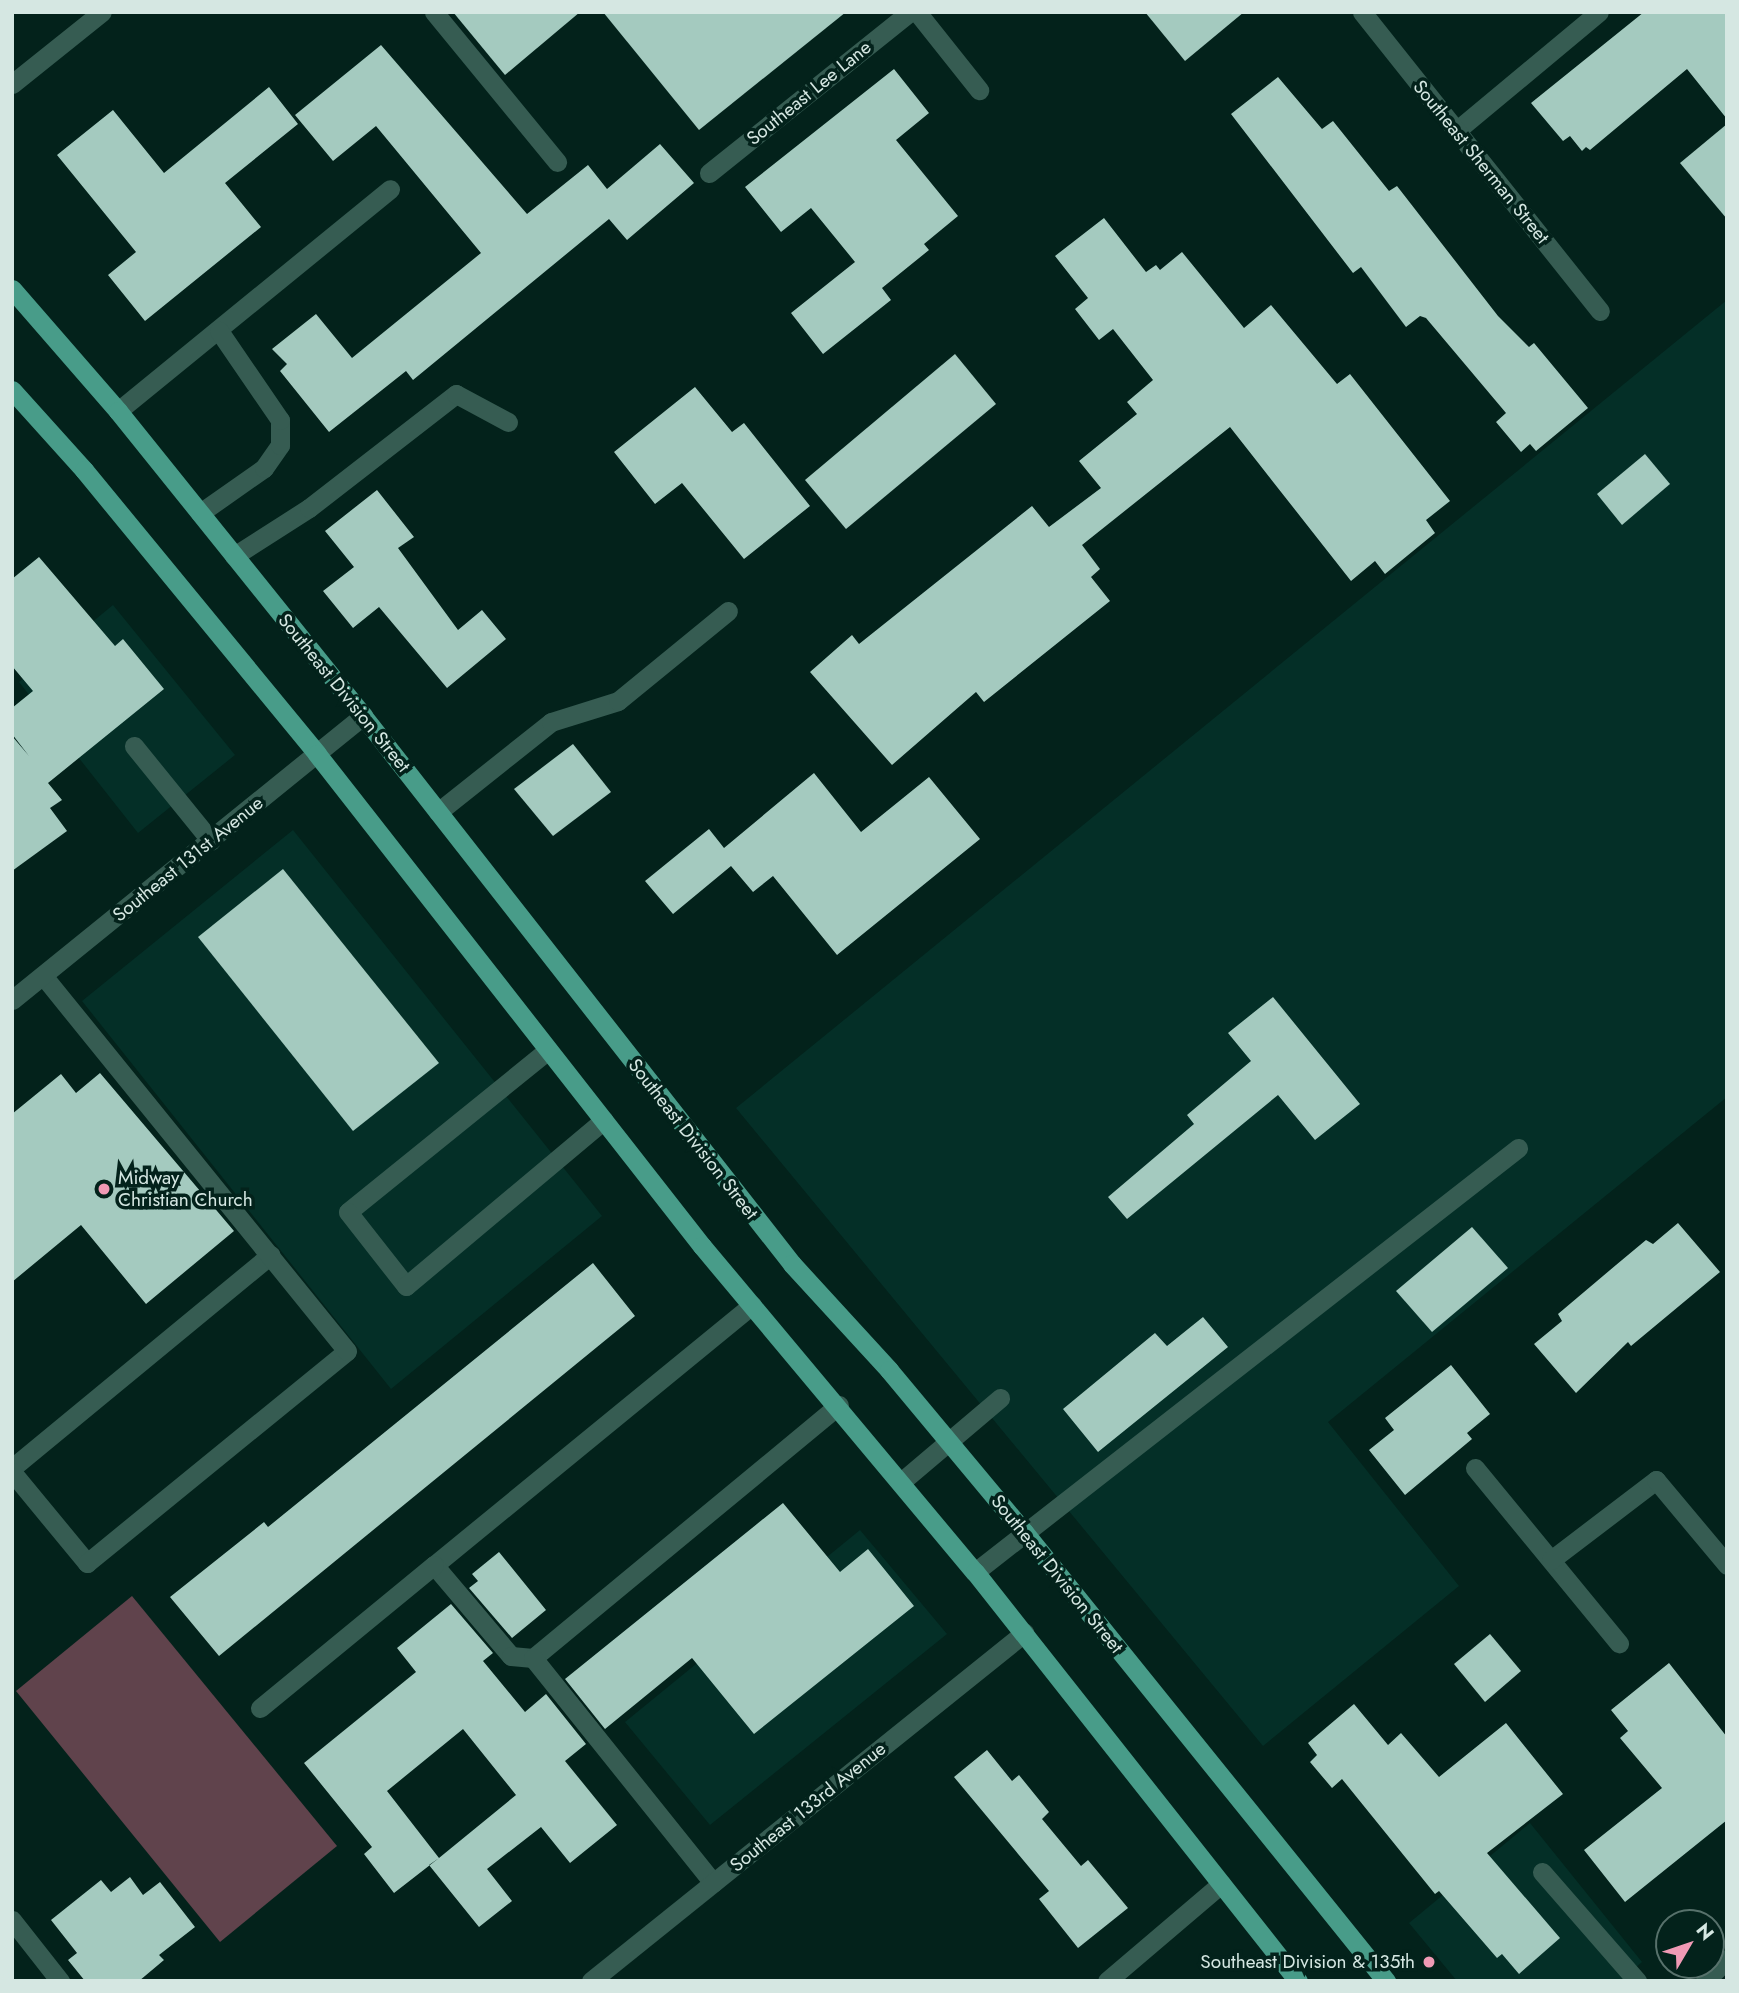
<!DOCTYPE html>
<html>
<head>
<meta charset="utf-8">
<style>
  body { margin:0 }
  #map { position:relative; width:1739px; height:1993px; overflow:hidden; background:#03221b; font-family:Jost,sans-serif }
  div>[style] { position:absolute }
  .built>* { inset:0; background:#042f27 }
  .forest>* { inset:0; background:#60434c }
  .building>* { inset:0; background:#a4cabf }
  .service>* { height:19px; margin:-9.5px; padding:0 9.5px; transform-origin:9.5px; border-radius:9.5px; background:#365c52 }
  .minor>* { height:19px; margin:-9.5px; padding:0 9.5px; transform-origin:9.5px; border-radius:9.5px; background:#365c52 }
  .primary>* { height:19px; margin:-9.5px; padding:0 9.5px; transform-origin:9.5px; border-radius:9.5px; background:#489c89 }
  .dots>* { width:19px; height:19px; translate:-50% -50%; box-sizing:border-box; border:4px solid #03221b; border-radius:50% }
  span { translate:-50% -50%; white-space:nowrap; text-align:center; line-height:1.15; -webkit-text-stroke:7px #03221b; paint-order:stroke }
  .street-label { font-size:19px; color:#d5e7e2 }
  .poi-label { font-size:19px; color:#d5e7e2 }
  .left { translate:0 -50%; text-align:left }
  .right { translate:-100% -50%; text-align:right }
  .frame { position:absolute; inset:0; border:14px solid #d5e7e2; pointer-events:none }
  .north { position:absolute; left:1655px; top:1909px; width:70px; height:70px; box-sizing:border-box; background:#03221b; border:2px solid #57716b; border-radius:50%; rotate:51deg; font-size:19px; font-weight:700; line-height:28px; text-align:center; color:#d5e7e2 }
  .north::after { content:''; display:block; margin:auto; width:24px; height:32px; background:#f09ab5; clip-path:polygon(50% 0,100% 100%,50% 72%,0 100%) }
</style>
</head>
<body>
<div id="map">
  <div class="built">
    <div style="clip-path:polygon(1727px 300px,1727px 1097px,1328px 1422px,1459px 1586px,1263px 1746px,736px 1108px)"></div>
    <div style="clip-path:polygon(113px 605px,235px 755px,138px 833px,19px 682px)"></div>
    <div style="clip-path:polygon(293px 830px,602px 1216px,391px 1389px,82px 1001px)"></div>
    <div style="clip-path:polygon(860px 1530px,947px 1634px,710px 1825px,625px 1722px)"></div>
    <div style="clip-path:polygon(1530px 1823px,1642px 1962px,1620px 1981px,1457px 1981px,1409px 1923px)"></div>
  </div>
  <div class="forest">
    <div style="clip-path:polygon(132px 1596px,337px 1846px,220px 1942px,16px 1691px)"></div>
  </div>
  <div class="building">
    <div style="clip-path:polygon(453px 12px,580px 12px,505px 75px)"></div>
    <div style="clip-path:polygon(603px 12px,846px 12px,699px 130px)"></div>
    <div style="clip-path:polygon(1145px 12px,1244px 12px,1185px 61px)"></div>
    <div style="clip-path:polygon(1644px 12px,1727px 12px,1727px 119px,1687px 69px,1590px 150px,1586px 147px,1582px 151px,1570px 136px,1563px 141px,1531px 103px)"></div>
    <div style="clip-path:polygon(381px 45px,527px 214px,588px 165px,607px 189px,660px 144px,694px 183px,627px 240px,609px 219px,413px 380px,406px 371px,329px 432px,280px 371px,287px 364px,272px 349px,316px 314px,352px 358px,481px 253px,376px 126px,333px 161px,295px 115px)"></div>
    <div style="clip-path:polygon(894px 69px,929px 113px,896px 140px,958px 216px,924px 244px,929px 250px,882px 288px,891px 300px,823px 354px,791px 313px,855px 262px,811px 208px,781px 232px,745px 187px)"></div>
    <div style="clip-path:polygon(1278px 77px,1322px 129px,1333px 121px,1389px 191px,1397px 186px,1498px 316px,1529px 347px,1534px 343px,1588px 408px,1536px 451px,1530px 444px,1521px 452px,1496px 422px,1506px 413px,1426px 318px,1420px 316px,1406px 327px,1361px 267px,1353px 273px,1231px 114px)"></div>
    <div style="clip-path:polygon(269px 87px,298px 124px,225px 183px,261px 227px,145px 321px,108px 275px,136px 252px,57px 155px,113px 110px,164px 173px)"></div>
    <div style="clip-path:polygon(1727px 124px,1727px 219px,1680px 163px)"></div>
    <div style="clip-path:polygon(1104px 218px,1146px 272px,1156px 265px,1160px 270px,1182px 252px,1244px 328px,1271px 305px,1337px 384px,1350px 374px,1450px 501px,1426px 520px,1435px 533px,1385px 574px,1375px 561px,1351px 581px,1230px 427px,1082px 545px,1100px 569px,1091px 577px,1110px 601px,984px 702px,976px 692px,892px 765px,810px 672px,852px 635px,859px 644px,1032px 506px,1049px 527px,1101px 488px,1079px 461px,1137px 414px,1127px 402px,1153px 380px,1113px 329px,1099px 340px,1075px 309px,1088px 298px,1055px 256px)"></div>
    <div style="clip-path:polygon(955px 354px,996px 404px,846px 529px,805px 480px)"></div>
    <div style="clip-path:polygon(695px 387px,732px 432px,744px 423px,810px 506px,744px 559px,682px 483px,655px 504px,614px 452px)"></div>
    <div style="clip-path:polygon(1645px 454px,1670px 484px,1622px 525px,1597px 494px)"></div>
    <div style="clip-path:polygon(377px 490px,414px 537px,398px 548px,458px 630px,482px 610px,506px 639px,447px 688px,379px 607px,353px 628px,323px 591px,354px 567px,325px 531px)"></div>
    <div style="clip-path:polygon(39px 557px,115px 646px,123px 639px,164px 689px,48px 783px,62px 800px,50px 808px,67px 831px,12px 871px,12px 736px,29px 756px,12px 734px,12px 708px,33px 691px,12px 666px,12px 579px)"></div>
    <div style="clip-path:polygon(573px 744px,611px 792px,553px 836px,514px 789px)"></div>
    <div style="clip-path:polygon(814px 773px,861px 832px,929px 777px,980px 839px,837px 955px,773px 876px,753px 892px,731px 866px,673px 914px,645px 881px,709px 829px,724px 848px)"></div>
    <div style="clip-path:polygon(283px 869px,439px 1063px,353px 1131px,198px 937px)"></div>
    <div style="clip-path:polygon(1273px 997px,1360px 1104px,1315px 1140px,1278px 1095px,1127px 1219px,1108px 1197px,1194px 1124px,1187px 1115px,1251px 1061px,1228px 1033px)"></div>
    <div style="clip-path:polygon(100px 1073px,234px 1231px,146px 1304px,81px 1225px,12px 1282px,12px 1114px,61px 1074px,76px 1093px)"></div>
    <div style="clip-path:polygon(1678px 1223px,1720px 1272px,1631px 1346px,1628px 1342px,1576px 1393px,1534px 1344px,1562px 1321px,1558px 1314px,1616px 1265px,1646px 1240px,1653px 1244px)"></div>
    <div style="clip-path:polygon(1472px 1227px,1508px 1268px,1432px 1332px,1396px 1291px)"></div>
    <div style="clip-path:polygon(593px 1263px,635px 1316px,219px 1656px,170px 1597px,264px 1522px,268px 1527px)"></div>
    <div style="clip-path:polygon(1203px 1317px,1228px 1347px,1098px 1452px,1063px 1409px,1155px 1333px,1167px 1346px)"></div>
    <div style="clip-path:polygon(1451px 1365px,1490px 1414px,1467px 1433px,1472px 1439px,1405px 1495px,1369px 1450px,1394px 1430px,1385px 1418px)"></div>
    <div style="clip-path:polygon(783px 1503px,840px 1572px,868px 1549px,914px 1606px,754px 1734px,692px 1658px,605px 1729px,565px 1679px)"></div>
    <div style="clip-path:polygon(499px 1552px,546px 1610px,512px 1638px,469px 1588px,478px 1581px,472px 1574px)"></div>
    <div style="clip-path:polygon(evenodd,451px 1604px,493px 1653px,483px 1661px,525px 1712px,546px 1694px,586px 1744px,565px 1761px,617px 1825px,570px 1863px,541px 1827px,487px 1869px,512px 1901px,479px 1927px,429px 1865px,439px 1858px,394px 1893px,364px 1854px,372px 1847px,304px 1763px,416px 1672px,397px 1648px,451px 1604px,463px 1729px,516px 1795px,439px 1858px,387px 1791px,463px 1729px)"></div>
    <div style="clip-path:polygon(1490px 1634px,1521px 1671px,1485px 1702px,1454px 1664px)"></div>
    <div style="clip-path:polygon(1669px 1663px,1727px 1737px,1727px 1820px,1625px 1902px,1584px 1850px,1662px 1788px,1620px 1738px,1628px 1731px,1611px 1710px)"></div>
    <div style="clip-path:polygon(1354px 1704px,1388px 1745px,1401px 1733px,1439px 1777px,1506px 1723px,1563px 1794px,1487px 1853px,1560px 1938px,1519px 1974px,1502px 1954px,1497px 1958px,1439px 1891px,1435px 1894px,1342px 1779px,1332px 1788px,1310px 1762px,1317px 1755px,1308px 1743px)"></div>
    <div style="clip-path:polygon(987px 1750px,1012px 1781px,1019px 1775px,1049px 1812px,1042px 1819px,1081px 1866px,1088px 1860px,1128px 1908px,1078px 1948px,1039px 1899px,1049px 1891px,954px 1777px)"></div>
    <div style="clip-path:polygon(130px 1877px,143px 1895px,160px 1882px,195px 1927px,159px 1955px,164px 1960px,139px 1981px,85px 1981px,68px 1960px,77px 1953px,51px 1920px,101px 1880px,111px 1892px)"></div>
  </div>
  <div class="service">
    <div style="left:434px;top:12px;width:194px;rotate:50.6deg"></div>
    <div style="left:1456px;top:131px;width:186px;rotate:-39.8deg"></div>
    <div style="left:709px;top:173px;width:258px;rotate:-38.7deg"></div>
    <div style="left:118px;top:411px;width:351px;rotate:-39.2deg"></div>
    <div style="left:200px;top:513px;width:78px;rotate:-35.1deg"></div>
    <div style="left:264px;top:468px;width:28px;rotate:-55deg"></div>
    <div style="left:280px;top:445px;width:25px;rotate:-90deg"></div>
    <div style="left:280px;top:420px;width:108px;rotate:-124.4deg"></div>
    <div style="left:234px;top:556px;width:89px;rotate:-32.6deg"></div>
    <div style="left:309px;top:508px;width:186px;rotate:-37.8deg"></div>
    <div style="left:456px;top:394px;width:59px;rotate:28.3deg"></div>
    <div style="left:134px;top:746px;width:122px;rotate:51deg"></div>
    <div style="left:438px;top:812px;width:144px;rotate:-38.5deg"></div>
    <div style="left:551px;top:722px;width:70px;rotate:-17.4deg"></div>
    <div style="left:618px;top:701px;width:142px;rotate:-39.3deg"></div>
    <div style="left:548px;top:1050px;width:257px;rotate:141deg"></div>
    <div style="left:348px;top:1212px;width:94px;rotate:51.9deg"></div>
    <div style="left:406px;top:1286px;width:258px;rotate:-40deg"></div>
    <div style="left:752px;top:1305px;width:411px;rotate:140.7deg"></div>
    <div style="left:434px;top:1565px;width:119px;rotate:49.8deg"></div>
    <div style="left:511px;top:1656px;width:22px;rotate:5deg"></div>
    <div style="left:533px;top:1658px;width:397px;rotate:-39.6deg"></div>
    <div style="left:12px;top:1468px;width:335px;rotate:-39.5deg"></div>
    <div style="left:1475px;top:1468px;width:227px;rotate:50.6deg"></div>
    <div style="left:12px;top:1472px;width:118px;rotate:50.5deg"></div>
    <div style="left:87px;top:1563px;width:335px;rotate:-39.2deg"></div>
    <div style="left:347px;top:1351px;width:483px;rotate:-129deg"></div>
    <div style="left:901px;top:1482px;width:130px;rotate:-40.3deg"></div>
    <div style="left:1551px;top:1560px;width:132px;rotate:-37.3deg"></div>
    <div style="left:1656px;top:1480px;width:111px;rotate:50.1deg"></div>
    <div style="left:975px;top:1572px;width:689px;rotate:-37.98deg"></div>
    <div style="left:533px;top:1658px;width:288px;rotate:51.3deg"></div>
    <div style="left:260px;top:1708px;width:225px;rotate:-39.4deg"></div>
    <div style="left:1542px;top:1872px;width:145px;rotate:48.9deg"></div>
    <div style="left:12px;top:1920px;width:78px;rotate:51.8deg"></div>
    <div style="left:1107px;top:1981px;width:150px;rotate:-40.4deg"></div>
  </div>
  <div class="minor">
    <div style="left:917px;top:12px;width:100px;rotate:51.5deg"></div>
    <div style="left:1362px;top:12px;width:382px;rotate:51.5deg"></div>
    <div style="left:12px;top:84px;width:115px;rotate:-38.7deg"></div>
    <div style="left:12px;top:1000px;width:452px;rotate:-39deg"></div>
    <div style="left:591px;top:1981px;width:556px;rotate:-38.79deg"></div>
    <div style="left:1705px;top:1981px;width:31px;rotate:-45deg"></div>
  </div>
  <div class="primary">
    <div style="left:12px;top:289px;width:162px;rotate:49deg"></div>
    <div style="left:118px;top:411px;width:391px;rotate:51.2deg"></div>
    <div style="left:363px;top:716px;width:696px;rotate:51.94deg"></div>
    <div style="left:792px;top:1264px;width:144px;rotate:47.5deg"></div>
    <div style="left:889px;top:1370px;width:211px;rotate:50.2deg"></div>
    <div style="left:1024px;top:1532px;width:577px;rotate:51.12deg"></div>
    <div style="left:12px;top:390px;width:108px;rotate:48deg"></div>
    <div style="left:84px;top:470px;width:367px;rotate:50.6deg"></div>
    <div style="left:317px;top:754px;width:625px;rotate:51.96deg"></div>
    <div style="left:702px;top:1246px;width:425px;rotate:50.1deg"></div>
    <div style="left:975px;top:1572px;width:521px;rotate:51.7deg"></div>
  </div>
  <div class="dots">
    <div style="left:104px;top:1189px;background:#f09ab5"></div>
    <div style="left:1429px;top:1962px;background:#f09ab5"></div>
  </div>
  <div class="street-label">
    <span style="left:809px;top:93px;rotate:-39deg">Southeast Lee Lane</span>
    <span style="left:1481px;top:162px;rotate:51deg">Southeast Sherman Street</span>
    <span style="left:344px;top:693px;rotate:51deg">Southeast Division Street</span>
    <span style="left:188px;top:859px;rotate:-39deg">Southeast 131st Avenue</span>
    <span style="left:693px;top:1139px;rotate:52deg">Southeast Division Street</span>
    <span style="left:1057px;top:1574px;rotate:51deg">Southeast Division Street</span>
    <span style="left:808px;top:1807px;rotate:-39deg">Southeast 133rd Avenue</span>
  </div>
  <div class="poi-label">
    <span class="left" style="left:118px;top:1189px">Midway<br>Christian Church</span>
    <span class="right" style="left:1415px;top:1962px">Southeast Division &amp; 135th</span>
  </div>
  <div class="frame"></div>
  <div class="north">N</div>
</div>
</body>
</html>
